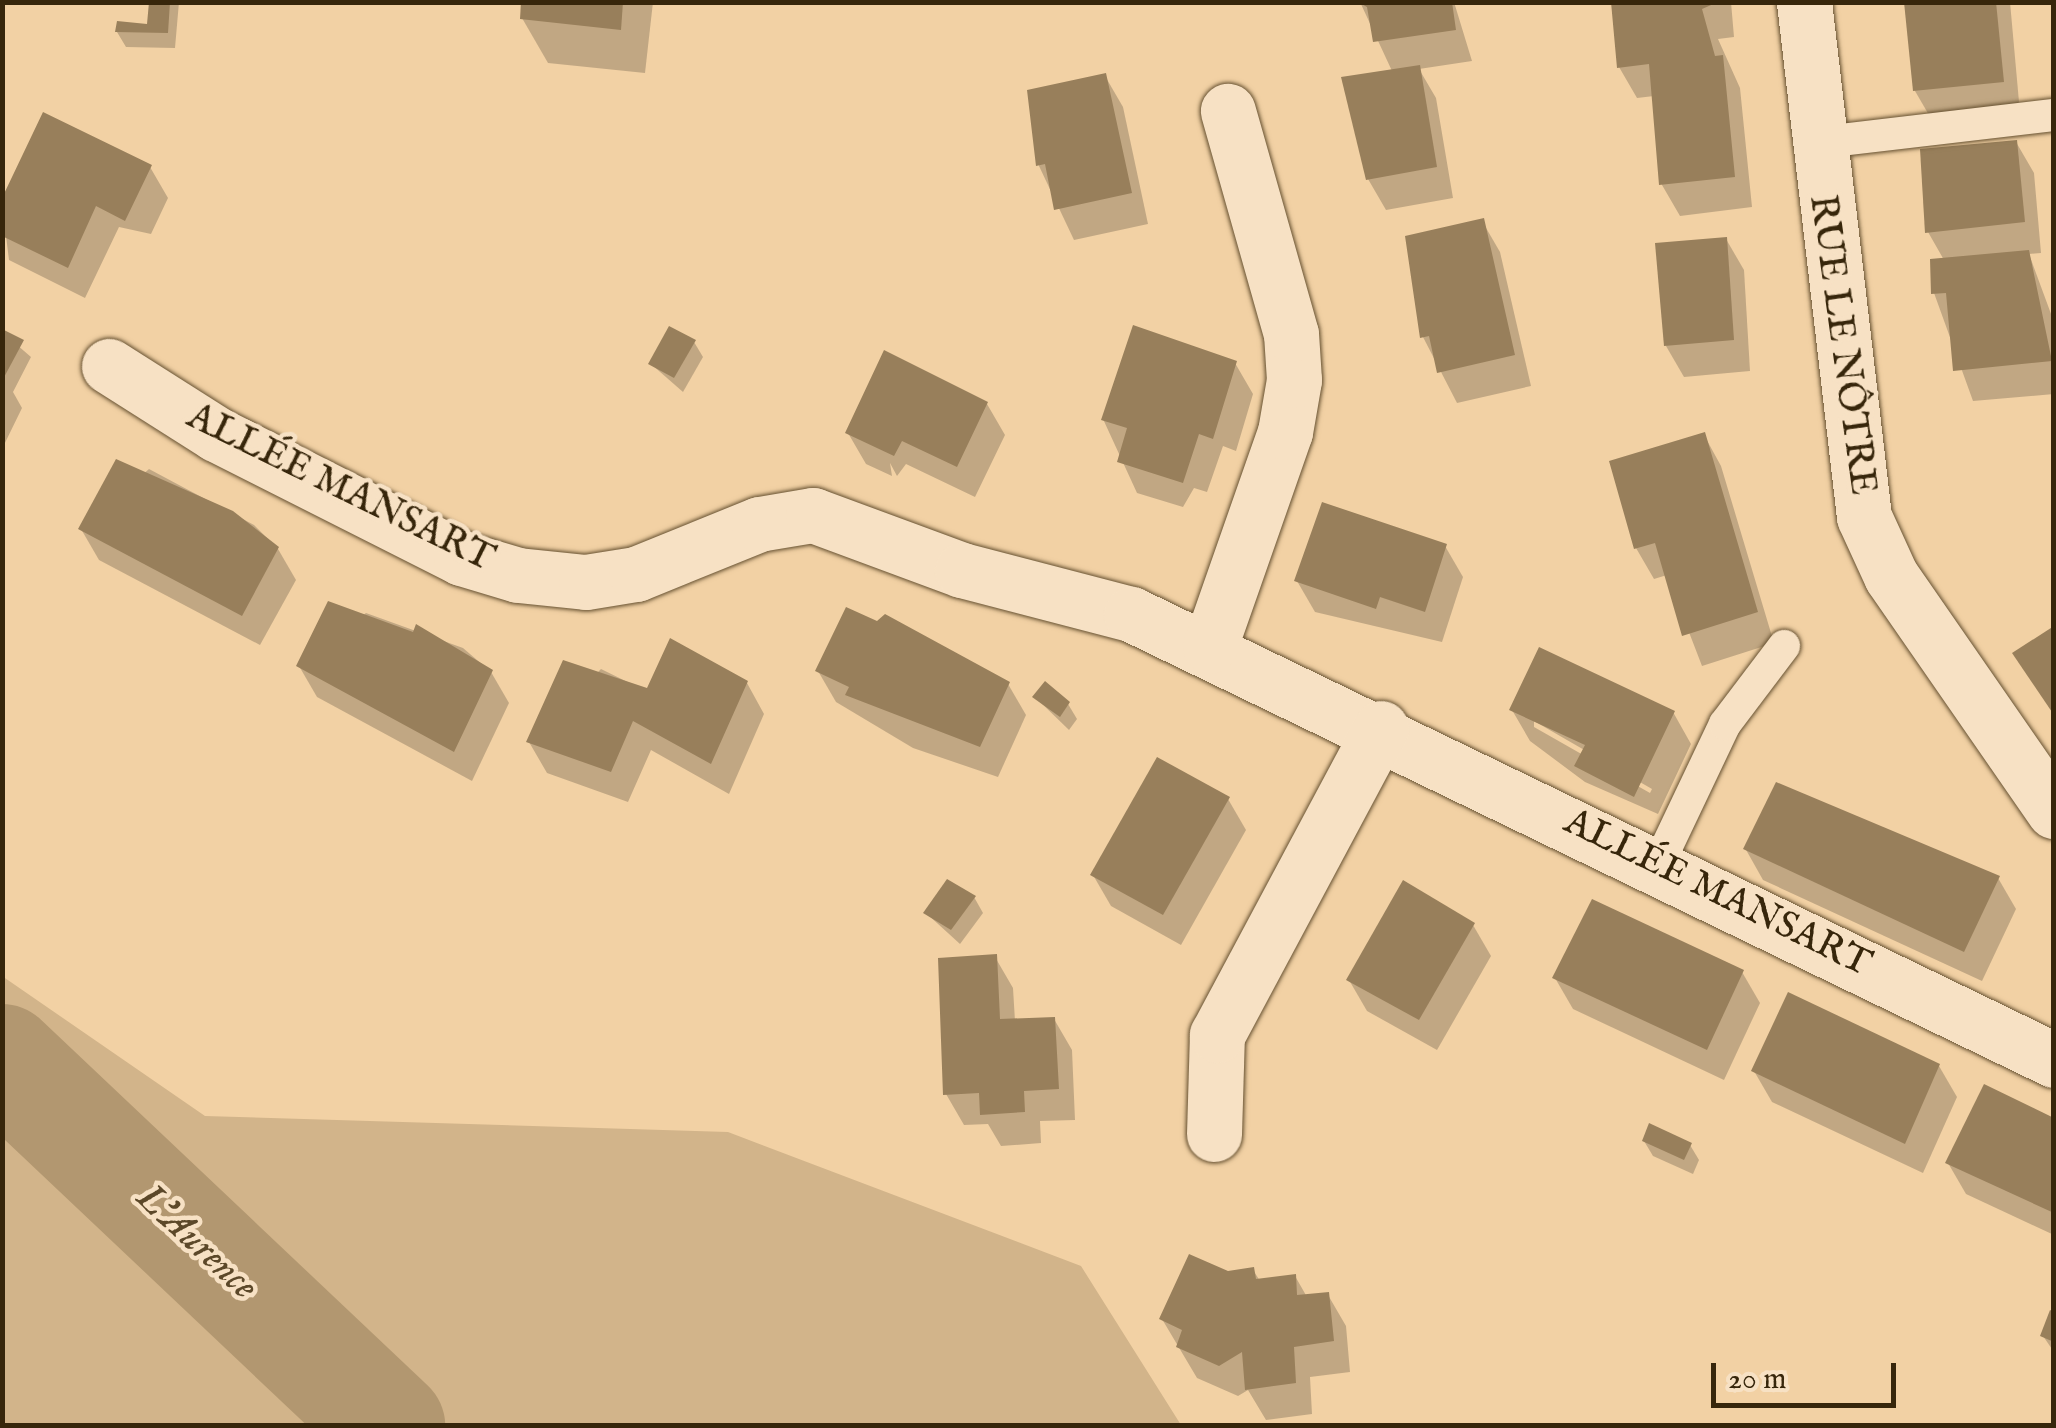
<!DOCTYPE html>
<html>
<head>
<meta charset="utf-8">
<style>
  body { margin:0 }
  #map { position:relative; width:2056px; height:1428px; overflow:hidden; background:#f2d1a4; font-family:"IM FELL English",serif }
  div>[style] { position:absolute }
  .green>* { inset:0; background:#d2b48a }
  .shadow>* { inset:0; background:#0003 }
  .river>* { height:112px; margin:-56px; padding:0 56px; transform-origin:56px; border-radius:56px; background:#b29770 }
  .building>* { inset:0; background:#987f5b }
  .roads { filter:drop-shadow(0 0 2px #665131) drop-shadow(0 0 2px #665131) }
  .service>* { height:32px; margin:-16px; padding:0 16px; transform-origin:16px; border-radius:16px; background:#f7e1c4 }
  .minor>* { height:55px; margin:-27.5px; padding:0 27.5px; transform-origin:27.5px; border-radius:27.5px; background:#f7e1c4 }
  span { translate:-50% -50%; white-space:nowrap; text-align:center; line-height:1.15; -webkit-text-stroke:9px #f7e1c4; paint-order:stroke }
  .street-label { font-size:38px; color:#37260b }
  .water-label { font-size:40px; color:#5c4829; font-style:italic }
  .frame { position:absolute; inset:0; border:5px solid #37260b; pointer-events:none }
  .scale { position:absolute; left:1711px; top:1363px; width:185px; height:45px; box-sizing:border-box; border:5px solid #37260b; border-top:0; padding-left:12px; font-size:30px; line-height:35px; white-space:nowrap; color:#37260b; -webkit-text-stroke:8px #f7e1c4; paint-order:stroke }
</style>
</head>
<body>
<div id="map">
  <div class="green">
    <div style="clip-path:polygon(2px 976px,205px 1116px,728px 1132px,1081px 1266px,1181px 1425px,3px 1425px)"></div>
  </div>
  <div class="shadow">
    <div style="clip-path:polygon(151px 2px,179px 2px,175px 48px,126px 47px,117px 32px,149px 27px)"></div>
    <div style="clip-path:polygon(524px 2px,653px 2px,645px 73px,548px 63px,522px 18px)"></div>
    <div style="clip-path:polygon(1360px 2px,1454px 2px,1472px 61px,1419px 69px,1436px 98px,1453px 198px,1386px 210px,1368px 179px,1392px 71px)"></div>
    <div style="clip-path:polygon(1613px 2px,1731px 2px,1734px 37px,1718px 39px,1740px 88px,1752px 207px,1680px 216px,1662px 185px,1654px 96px,1637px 98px,1619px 67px)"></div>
    <div style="clip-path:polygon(1907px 2px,2010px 2px,2020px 113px,1933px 122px,1915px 91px)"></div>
    <div style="clip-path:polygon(1105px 76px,1123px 107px,1148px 224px,1074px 240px,1039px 166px,1030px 92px)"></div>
    <div style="clip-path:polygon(2016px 142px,2034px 173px,2041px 253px,2029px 254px,2054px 322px,2054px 394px,1973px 401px,1934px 293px,1944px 260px,1928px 232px)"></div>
    <div style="clip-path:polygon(150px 167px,168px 198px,151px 234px,119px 227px,85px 298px,9px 260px,2px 204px)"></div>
    <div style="clip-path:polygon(1482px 221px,1500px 252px,1531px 386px,1457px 403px,1423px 337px)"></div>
    <div style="clip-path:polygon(1726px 239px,1744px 270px,1750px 371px,1684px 377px,1666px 346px)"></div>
    <div style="clip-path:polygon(2px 332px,31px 357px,13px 392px,22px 408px,2px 449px)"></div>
    <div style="clip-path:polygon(694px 342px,703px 357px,683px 392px,651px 364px)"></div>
    <div style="clip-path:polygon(1235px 363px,1253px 394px,1236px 451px,1223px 446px,1207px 492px,1194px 488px,1183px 507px,1137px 493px,1103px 419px)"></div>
    <div style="clip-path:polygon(987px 404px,1005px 435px,975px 497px,906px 464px,897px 476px,890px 463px,892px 476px,866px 464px,848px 433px)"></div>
    <div style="clip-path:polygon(1704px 435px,1721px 466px,1774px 643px,1702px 666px,1667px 575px,1654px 579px,1636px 548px)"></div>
    <div style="clip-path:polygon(149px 469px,254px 525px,278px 549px,296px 580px,260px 645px,99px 560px,81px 529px)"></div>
    <div style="clip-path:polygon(1445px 546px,1463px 577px,1442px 642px,1315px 612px,1297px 581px)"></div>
    <div style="clip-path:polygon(366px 613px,463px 648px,491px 672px,509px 703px,472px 781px,317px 697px,299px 666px)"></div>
    <div style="clip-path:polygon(901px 624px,1008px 684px,1026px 715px,998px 777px,913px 748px,836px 702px,818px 671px)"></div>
    <div style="clip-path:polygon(672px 641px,747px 683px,764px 714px,729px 794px,651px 750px,628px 802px,547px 773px,529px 742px,601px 669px,648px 692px)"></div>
    <div style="clip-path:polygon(1035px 697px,1068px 704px,1077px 719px,1069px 730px)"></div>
    <div style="clip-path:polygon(evenodd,1512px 710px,1673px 712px,1691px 744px,1658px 814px,1585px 782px,1530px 741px,1512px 710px,1534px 721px,1652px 789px,1650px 793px,1534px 727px,1534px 721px)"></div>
    <div style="clip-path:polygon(1228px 799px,1246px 830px,1181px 945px,1111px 906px,1093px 875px)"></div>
    <div style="clip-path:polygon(1745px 848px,1998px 878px,2016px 909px,1982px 981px,1763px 880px)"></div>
    <div style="clip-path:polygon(974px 897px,983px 913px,960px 944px,926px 913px)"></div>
    <div style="clip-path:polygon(1473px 925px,1491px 956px,1437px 1050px,1367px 1011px,1349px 980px)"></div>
    <div style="clip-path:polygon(995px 957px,1013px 988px,1015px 1021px,1054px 1019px,1072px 1050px,1075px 1120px,1040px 1121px,1041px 1143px,1001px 1146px,988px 1124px,964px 1125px,946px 1094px)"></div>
    <div style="clip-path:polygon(1742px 972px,1760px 1003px,1724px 1080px,1573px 1009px,1555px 978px)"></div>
    <div style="clip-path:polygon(1939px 1066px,1957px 1097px,1923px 1173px,1772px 1102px,1754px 1071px)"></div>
    <div style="clip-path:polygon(2054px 1120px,2054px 1235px,1966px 1194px,1948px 1163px)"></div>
    <div style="clip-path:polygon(1644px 1141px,1690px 1145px,1699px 1160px,1693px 1174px,1653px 1156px)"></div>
    <div style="clip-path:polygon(1253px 1270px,1260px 1281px,1295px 1276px,1307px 1297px,1328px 1295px,1346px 1326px,1350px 1372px,1310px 1377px,1312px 1414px,1266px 1420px,1248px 1390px,1238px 1396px,1197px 1378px,1162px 1319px,1228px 1273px)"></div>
    <div style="clip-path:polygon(2054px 1314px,2054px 1352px,2043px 1336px)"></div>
  </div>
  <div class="river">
    <div style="left:2px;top:1060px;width:533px;rotate:43.4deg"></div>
  </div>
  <div class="building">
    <div style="clip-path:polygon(149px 2px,170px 2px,168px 33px,115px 32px,117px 21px,147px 24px)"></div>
    <div style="clip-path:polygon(521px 2px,623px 2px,621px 30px,520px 19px)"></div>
    <div style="clip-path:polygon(1358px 2px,1452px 2px,1456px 30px,1373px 42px,1367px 7px)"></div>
    <div style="clip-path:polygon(1611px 2px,1718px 2px,1702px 9px,1715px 56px,1723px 55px,1735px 177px,1659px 185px,1649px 64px,1617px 68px)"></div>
    <div style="clip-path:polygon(1904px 2px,1996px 2px,2004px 82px,1913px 91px)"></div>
    <div style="clip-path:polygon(1420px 65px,1437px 167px,1366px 180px,1341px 77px)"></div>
    <div style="clip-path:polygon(1106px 73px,1132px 193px,1054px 210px,1045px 164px,1036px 166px,1027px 90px)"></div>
    <div style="clip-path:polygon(43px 112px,152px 165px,125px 221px,96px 206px,68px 268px,2px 236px,2px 198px)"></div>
    <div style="clip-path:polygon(2017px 140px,2025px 222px,1925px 233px,1920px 149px)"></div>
    <div style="clip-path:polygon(1484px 218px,1515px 355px,1437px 373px,1429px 336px,1420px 338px,1405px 236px)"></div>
    <div style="clip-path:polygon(1727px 237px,1734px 340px,1664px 346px,1655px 243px)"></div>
    <div style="clip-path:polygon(2029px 250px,2052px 361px,1953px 371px,1946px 293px,1931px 294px,1930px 259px)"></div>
    <div style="clip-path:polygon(1133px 325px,1237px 361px,1213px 439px,1199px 434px,1183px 483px,1117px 462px,1127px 428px,1101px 420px)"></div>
    <div style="clip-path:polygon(669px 326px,696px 340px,674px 378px,648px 364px)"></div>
    <div style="clip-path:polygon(2px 329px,24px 340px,2px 381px)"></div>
    <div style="clip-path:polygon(884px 350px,988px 402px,957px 467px,902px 441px,894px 456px,845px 433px)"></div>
    <div style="clip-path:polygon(1705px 432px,1758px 612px,1682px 636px,1655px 543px,1634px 549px,1609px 461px)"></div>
    <div style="clip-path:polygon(116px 459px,233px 511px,279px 547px,242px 616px,78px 529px)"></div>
    <div style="clip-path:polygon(1322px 502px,1447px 544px,1425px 612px,1380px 597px,1376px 609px,1294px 581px)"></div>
    <div style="clip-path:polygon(328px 601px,413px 632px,416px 624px,493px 670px,454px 752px,296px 666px)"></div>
    <div style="clip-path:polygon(846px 607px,877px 621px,885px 614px,1010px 682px,980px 747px,845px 695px,849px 687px,815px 671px)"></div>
    <div style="clip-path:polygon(2054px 626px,2054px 715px,2012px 653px)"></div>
    <div style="clip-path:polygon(670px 638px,748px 681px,711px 764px,633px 721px,611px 772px,526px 742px,563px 660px,647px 688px)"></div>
    <div style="clip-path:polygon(1539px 647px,1675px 711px,1634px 797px,1574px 766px,1585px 745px,1509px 710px)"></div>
    <div style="clip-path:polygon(1045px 681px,1070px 702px,1060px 717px,1032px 697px)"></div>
    <div style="clip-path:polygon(1157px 757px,1230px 797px,1163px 915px,1090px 875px)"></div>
    <div style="clip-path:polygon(1776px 782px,2000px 876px,1964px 952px,1743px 849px)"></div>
    <div style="clip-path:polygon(947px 879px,976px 896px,951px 930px,923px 913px)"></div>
    <div style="clip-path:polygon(1403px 880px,1475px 923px,1419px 1020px,1346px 980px)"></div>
    <div style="clip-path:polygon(1592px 899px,1744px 970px,1707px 1050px,1552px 978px)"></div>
    <div style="clip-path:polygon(997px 954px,1000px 1019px,1055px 1017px,1059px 1089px,1024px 1091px,1025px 1112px,980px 1115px,979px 1093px,943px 1095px,938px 958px)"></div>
    <div style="clip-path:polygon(1788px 992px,1940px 1064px,1905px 1144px,1751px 1071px)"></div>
    <div style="clip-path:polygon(1984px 1084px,2054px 1118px,2054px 1213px,1945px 1163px)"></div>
    <div style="clip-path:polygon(1649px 1123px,1692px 1143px,1684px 1160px,1642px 1141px)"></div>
    <div style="clip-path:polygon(1189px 1254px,1228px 1271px,1254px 1267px,1256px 1279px,1296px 1274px,1297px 1295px,1329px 1292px,1334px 1341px,1294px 1347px,1296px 1383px,1245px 1390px,1242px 1352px,1219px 1366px,1176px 1347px,1182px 1330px,1159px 1319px)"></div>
    <div style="clip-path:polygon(2050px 1310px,2054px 1312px,2054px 1342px,2040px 1336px)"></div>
  </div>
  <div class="roads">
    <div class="service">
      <div style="left:1815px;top:143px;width:241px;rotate:-6.7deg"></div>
      <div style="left:1658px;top:865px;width:156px;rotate:-64.6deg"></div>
      <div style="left:1725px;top:724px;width:98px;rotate:-52.9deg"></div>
    </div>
    <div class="minor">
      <div style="left:1804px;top:2px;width:518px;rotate:83.35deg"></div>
      <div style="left:1864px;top:517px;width:65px;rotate:65.4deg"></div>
      <div style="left:1891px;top:576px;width:286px;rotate:55.3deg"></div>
      <div style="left:109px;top:366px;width:127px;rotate:32.4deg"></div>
      <div style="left:216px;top:434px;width:275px;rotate:26.8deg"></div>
      <div style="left:461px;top:558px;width:59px;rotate:16.6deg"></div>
      <div style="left:518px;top:575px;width:68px;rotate:5.9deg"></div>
      <div style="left:586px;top:582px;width:51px;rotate:-9.1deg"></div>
      <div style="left:636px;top:574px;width:133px;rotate:-22.1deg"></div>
      <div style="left:759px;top:524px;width:55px;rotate:-9.5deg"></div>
      <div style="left:813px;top:515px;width:159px;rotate:20.3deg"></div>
      <div style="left:962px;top:570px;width:175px;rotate:14.6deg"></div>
      <div style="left:1131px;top:614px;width:1025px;rotate:25.79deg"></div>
      <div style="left:1210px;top:646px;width:227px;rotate:-70.7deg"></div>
      <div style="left:1285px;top:432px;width:53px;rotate:-80.2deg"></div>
      <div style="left:1294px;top:380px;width:46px;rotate:-93.7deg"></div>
      <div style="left:1291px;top:334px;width:232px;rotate:-105.8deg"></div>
      <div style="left:1214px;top:1134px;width:99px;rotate:-88.3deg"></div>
      <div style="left:1217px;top:1035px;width:348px;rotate:-61.9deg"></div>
    </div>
  </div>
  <div class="street-label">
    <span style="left:1841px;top:345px;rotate:82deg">RUE LE NÔTRE</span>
    <span style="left:340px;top:489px;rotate:26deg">ALLÉE MANSART</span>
    <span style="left:1717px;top:894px;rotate:26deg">ALLÉE MANSART</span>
  </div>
  <div class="water-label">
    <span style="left:196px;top:1243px;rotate:43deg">L'Aurence</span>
  </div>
  <div class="frame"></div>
  <div class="scale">20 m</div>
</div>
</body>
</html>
